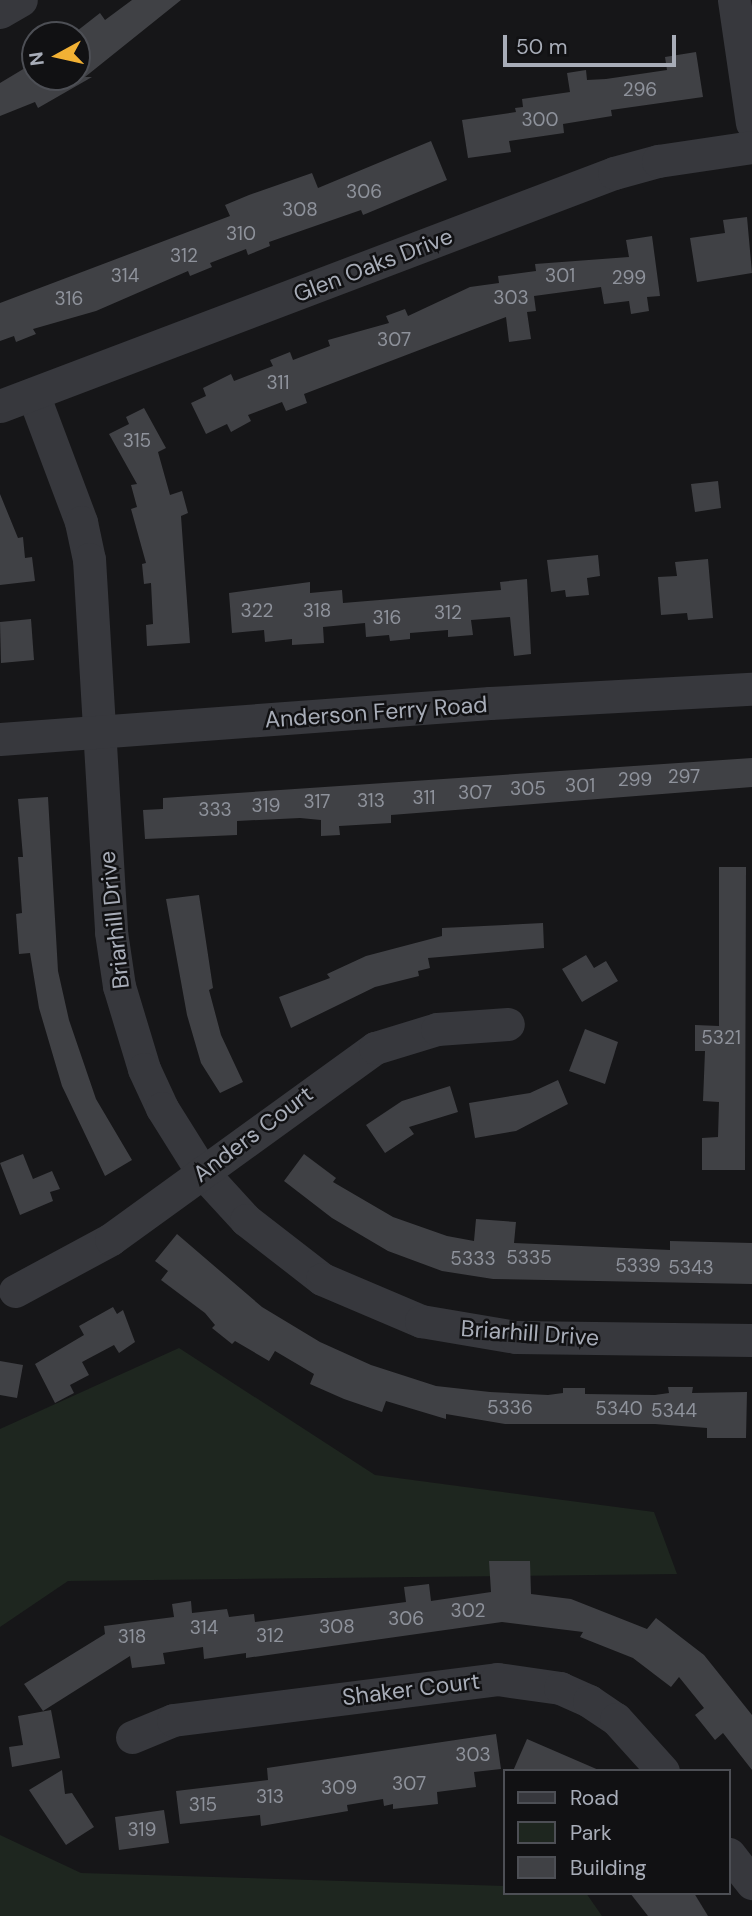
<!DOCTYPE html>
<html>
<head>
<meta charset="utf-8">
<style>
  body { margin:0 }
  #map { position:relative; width:752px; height:1916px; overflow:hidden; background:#161618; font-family:"DM Sans",sans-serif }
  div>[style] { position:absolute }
  .green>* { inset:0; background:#1e261f }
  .building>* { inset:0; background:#404145 }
  .minor>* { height:33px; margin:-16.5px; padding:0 16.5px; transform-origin:16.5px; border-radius:16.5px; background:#37383d }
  span { translate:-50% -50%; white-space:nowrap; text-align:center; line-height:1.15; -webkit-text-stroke:5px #111113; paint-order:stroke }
  .number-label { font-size:19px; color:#8e929b }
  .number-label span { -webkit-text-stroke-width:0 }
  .street-label { font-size:23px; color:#a8adb8 }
  .legend { position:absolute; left:503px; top:1769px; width:228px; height:126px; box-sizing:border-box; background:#111113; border:2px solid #4d4f55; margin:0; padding:9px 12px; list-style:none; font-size:21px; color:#a8adb8 }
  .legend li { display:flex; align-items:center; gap:14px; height:35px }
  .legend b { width:35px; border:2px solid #4d4f55 }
  .north { position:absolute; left:21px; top:21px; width:70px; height:70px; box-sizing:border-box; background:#111113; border:2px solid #4d4f55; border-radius:50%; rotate:262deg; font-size:19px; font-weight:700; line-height:28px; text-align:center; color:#a8adb8 }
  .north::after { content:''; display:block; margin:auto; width:24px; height:32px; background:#f2b134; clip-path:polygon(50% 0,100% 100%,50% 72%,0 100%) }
  .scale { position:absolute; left:503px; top:35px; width:173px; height:32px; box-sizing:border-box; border:4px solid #a8adb8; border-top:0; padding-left:9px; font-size:21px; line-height:24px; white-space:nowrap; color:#a8adb8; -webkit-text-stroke:5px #111113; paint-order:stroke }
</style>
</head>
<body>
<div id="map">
  <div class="green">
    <div style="clip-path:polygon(179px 1348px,375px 1475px,654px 1512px,677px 1574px,68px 1581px,0 1627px,0 1429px)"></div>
    <div style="clip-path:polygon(0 1835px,81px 1873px,505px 1886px,505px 1893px,586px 1893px,602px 1916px,0 1916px)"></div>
  </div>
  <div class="building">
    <div style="clip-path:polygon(132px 0,181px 0,85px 77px,92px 77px,38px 108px,35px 102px,0 116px,0 83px,35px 62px,35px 77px,77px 77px,77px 31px,100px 13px,105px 20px)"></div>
    <div style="clip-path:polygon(696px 52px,703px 97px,611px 110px,612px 116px,563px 124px,564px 133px,509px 141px,511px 152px,468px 158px,462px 120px,516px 112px,515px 108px,523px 107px,522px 99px,570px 92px,567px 73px,586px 70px,587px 80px,606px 79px,667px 70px,665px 57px)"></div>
    <div style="clip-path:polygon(431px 141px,447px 180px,363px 215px,361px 210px,269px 242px,270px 246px,248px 255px,246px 249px,210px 263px,212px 267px,190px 276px,188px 271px,96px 311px,33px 329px,36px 334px,16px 342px,14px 336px,0 341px,0 303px,230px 216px,225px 205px,249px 195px,312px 173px,318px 188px)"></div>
    <div style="clip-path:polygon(747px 217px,752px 273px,697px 282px,690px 238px,725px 233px,723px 220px)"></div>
    <div style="clip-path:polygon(652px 236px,660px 296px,647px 297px,649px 311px,631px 314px,629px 301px,604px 304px,601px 287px,534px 296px,536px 311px,527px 312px,531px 339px,509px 342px,506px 317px,304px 394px,307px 403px,286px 411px,282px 402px,248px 415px,251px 421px,231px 432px,227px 424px,206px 434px,191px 403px,206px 396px,203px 388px,231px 374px,234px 381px,273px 366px,270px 360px,290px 352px,293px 360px,330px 346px,328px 340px,389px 323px,386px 316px,405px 309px,408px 316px,470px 287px,499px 283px,498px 276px,536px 271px,535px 264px,629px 257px,626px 240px)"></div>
    <div style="clip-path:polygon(144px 408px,166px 448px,158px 452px,170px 495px,182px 491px,188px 513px,181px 516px,190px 643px,147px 646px,146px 625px,153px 624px,151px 583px,144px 584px,142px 564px,146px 563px,131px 509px,137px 507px,131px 485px,137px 484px,109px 434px,129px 424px,126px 417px)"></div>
    <div style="clip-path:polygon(718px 481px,721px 508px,695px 512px,691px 484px)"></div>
    <div style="clip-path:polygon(0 494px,18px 538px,23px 537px,25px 558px,32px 557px,35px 581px,0 585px)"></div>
    <div style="clip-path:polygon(598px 555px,600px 576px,587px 578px,589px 595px,566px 597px,565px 590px,551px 592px,547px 560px)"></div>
    <div style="clip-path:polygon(708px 559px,713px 618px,688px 620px,687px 613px,661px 615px,658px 577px,677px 576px,675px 562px)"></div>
    <div style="clip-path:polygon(527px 579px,531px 654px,514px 656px,510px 617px,471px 620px,473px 635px,448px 637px,448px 630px,410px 633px,410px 639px,390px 641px,389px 635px,366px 637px,365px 623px,323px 627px,324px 643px,292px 645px,292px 639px,265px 642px,264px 630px,232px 633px,229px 593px,310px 582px,310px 593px,342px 590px,343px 603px,501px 590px,500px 582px)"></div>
    <div style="clip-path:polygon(31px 619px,34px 660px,1px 663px,0 622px)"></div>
    <div style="clip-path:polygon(752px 758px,752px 787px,391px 815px,391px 823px,339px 826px,340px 835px,321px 836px,321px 820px,300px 818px,237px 821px,237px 835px,145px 839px,143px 810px,163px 809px,163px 798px)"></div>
    <div style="clip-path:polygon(48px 797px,58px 971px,69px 1020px,96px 1099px,132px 1160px,105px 1176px,62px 1086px,39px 1008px,30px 953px,19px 954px,16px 914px,22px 913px,18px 857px,23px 857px,18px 799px)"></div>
    <div style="clip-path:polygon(719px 867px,746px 867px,745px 1170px,702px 1170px,702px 1138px,718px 1137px,719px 1102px,703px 1101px,705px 1051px,695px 1051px,695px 1025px,719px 1026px)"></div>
    <div style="clip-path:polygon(199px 895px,213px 988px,209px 990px,221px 1035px,243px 1082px,220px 1093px,201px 1063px,187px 1015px,166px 899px)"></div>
    <div style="clip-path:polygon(543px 923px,544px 948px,428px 958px,430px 968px,418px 971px,419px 976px,375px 987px,291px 1028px,279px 997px,330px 978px,327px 974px,366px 956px,442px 936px,442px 928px)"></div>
    <div style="clip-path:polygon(586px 955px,594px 968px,606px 961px,618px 981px,582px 1002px,562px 969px)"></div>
    <div style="clip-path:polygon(585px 1029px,618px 1042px,605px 1084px,569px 1071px)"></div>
    <div style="clip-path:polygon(558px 1080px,568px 1104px,516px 1131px,475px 1138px,469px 1103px,530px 1093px)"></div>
    <div style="clip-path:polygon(450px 1086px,458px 1112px,409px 1127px,414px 1134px,385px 1153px,366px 1125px,402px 1101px)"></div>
    <div style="clip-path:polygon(23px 1154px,33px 1179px,52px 1171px,60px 1189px,50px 1192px,53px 1201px,20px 1215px,0 1163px)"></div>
    <div style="clip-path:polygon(304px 1154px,336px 1178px,333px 1182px,393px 1217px,447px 1236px,474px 1241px,476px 1219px,516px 1222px,514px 1243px,670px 1250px,670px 1241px,752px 1243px,752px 1284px,493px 1279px,442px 1271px,388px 1251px,332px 1218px,284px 1181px)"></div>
    <div style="clip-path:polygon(177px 1234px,262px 1307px,320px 1342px,371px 1365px,436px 1386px,490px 1392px,548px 1395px,563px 1393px,563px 1388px,585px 1388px,585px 1394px,655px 1395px,669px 1393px,668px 1387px,693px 1387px,692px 1393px,747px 1392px,746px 1438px,707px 1438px,707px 1428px,655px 1424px,505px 1424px,446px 1414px,446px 1419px,386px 1401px,382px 1412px,344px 1399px,310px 1384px,314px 1374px,275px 1351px,269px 1361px,235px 1341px,232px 1344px,212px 1328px,215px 1325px,205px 1313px,161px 1280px,168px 1271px,155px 1261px)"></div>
    <div style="clip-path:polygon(113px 1307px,117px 1314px,123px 1310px,135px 1342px,119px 1353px,114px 1345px,82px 1362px,89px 1375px,70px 1385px,74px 1393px,55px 1403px,35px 1364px,84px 1335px,79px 1326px)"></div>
    <div style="clip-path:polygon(0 1361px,23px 1365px,17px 1398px,0 1395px)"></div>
    <div style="clip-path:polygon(489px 1561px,530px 1561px,531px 1594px,571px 1599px,647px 1629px,656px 1618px,704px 1655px,752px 1715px,752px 1770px,723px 1733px,715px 1740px,695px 1715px,704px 1708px,679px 1677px,671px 1687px,633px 1658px,580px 1637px,583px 1632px,502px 1622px,246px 1658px,246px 1653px,204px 1659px,203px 1647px,163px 1653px,165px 1664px,132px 1668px,130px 1656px,43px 1711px,24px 1684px,105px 1634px,104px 1626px,174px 1617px,172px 1604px,191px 1601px,192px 1613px,227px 1609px,229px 1617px,254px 1614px,255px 1622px,406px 1602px,404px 1587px,429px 1584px,431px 1601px,491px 1592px)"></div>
    <div style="clip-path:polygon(51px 1710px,60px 1758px,12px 1767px,9px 1747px,23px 1745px,18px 1716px)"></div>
    <div style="clip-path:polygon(496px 1734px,501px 1769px,474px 1772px,476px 1787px,437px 1792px,438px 1804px,393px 1809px,393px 1804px,384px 1806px,383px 1799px,347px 1805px,348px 1811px,261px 1826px,260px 1815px,180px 1824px,176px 1791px,268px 1780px,267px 1768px)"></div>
    <div style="clip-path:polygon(527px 1739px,601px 1771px,513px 1771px)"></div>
    <div style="clip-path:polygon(62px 1770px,65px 1794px,72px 1793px,94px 1827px,66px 1845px,29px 1790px)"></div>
    <div style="clip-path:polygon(164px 1810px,169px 1843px,119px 1850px,115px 1817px)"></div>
    <div style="clip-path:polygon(630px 1893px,694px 1893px,708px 1916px,648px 1916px)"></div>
  </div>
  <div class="minor">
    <div style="left:734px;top:0;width:124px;rotate:81.7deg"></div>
    <div style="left:0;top:12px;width:24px;rotate:-30deg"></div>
    <div style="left:33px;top:394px;width:137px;rotate:69.4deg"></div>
    <div style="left:81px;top:522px;width:38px;rotate:78deg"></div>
    <div style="left:89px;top:559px;width:374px;rotate:86.6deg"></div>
    <div style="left:111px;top:932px;width:55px;rotate:81.6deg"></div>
    <div style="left:119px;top:986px;width:87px;rotate:73.2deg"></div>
    <div style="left:144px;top:1069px;width:43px;rotate:65.2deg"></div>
    <div style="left:162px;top:1108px;width:75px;rotate:58deg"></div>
    <div style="left:202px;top:1172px;width:65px;rotate:47.5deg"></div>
    <div style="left:246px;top:1220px;width:96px;rotate:37.8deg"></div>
    <div style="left:322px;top:1279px;width:108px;rotate:23deg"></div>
    <div style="left:421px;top:1321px;width:96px;rotate:9.6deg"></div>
    <div style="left:516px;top:1337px;width:236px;rotate:0.7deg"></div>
    <div style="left:0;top:406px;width:657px;rotate:-20.78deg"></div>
    <div style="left:614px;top:173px;width:46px;rotate:-15.3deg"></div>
    <div style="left:658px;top:161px;width:95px;rotate:-8.5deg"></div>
    <div style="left:0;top:739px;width:491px;rotate:-4.2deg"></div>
    <div style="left:490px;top:703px;width:262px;rotate:-3.1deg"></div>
    <div style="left:15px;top:1291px;width:109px;rotate:-28.4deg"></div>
    <div style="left:111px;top:1239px;width:326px;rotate:-35.9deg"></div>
    <div style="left:375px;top:1048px;width:65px;rotate:-17deg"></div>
    <div style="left:437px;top:1029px;width:71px;rotate:-4deg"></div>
    <div style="left:132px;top:1737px;width:44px;rotate:-22.5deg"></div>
    <div style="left:173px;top:1720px;width:327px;rotate:-7.2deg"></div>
    <div style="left:497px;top:1679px;width:64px;rotate:8.1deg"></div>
    <div style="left:560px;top:1688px;width:32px;rotate:24deg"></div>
    <div style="left:589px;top:1701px;width:32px;rotate:34deg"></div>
    <div style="left:616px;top:1719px;width:70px;rotate:47.9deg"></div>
    <div style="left:729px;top:1854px;width:37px;rotate:52deg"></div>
  </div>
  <div class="number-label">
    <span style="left:640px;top:90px">296</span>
    <span style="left:540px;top:120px">300</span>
    <span style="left:364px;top:192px">306</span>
    <span style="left:300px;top:210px">308</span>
    <span style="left:241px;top:234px">310</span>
    <span style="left:184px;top:256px">312</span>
    <span style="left:125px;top:276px">314</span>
    <span style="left:560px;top:276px">301</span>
    <span style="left:629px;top:278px">299</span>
    <span style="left:511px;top:298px">303</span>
    <span style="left:69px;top:299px">316</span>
    <span style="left:394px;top:340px">307</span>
    <span style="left:278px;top:383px">311</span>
    <span style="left:137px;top:441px">315</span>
    <span style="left:257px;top:611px">322</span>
    <span style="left:317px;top:611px">318</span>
    <span style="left:448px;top:613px">312</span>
    <span style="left:387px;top:618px">316</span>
    <span style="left:684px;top:777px">297</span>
    <span style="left:635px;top:780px">299</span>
    <span style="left:580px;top:786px">301</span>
    <span style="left:528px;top:789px">305</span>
    <span style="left:475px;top:793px">307</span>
    <span style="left:424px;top:798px">311</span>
    <span style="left:371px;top:801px">313</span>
    <span style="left:317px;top:802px">317</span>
    <span style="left:266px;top:806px">319</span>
    <span style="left:215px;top:810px">333</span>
    <span style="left:721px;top:1038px">5321</span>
    <span style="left:529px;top:1258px">5335</span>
    <span style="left:473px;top:1259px">5333</span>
    <span style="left:638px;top:1266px">5339</span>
    <span style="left:691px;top:1268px">5343</span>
    <span style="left:510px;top:1408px">5336</span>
    <span style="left:619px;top:1409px">5340</span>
    <span style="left:674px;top:1411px">5344</span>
    <span style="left:468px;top:1611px">302</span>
    <span style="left:406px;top:1619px">306</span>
    <span style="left:337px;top:1627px">308</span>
    <span style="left:204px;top:1628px">314</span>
    <span style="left:270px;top:1636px">312</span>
    <span style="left:132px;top:1637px">318</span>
    <span style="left:473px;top:1755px">303</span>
    <span style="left:409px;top:1784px">307</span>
    <span style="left:339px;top:1788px">309</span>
    <span style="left:270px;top:1797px">313</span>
    <span style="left:203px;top:1805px">315</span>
    <span style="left:142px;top:1830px">319</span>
  </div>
  <div class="street-label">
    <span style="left:373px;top:265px;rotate:-21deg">Glen Oaks Drive</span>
    <span style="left:376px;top:712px;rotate:-4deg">Anderson Ferry Road</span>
    <span style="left:114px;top:920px;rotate:-96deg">Briarhill Drive</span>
    <span style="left:253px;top:1134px;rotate:-37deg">Anders Court</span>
    <span style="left:530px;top:1333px;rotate:4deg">Briarhill Drive</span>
    <span style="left:411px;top:1689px;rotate:-7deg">Shaker Court</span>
  </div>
  <ul class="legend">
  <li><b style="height:9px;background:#37383d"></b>Road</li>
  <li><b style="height:19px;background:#1e261f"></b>Park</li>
  <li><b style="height:19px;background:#404145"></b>Building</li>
  </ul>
  <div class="north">N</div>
  <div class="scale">50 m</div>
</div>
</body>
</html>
